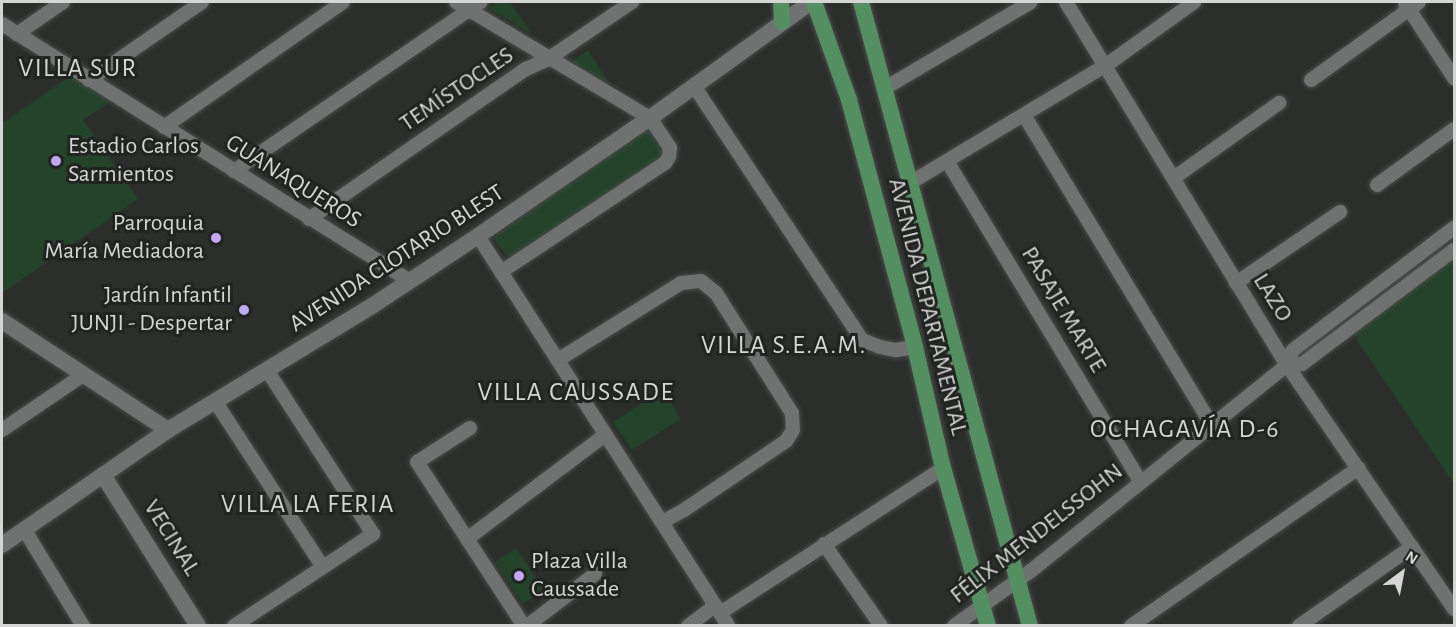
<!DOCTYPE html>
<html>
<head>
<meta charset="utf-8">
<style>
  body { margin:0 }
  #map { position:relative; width:1456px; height:627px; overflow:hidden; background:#2c2e2c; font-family:"Alegreya Sans",sans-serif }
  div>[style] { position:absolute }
  .green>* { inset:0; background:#234429 }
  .roads { filter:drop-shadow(0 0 2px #4a4b4a) drop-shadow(0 0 2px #4a4b4a) }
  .minor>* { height:14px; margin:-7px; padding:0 7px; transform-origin:7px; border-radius:7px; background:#6f7270 }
  .tertiary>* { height:16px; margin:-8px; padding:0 8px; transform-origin:8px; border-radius:8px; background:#6f7270 }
  .secondary>* { height:16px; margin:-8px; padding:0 8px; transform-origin:8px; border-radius:8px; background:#6f7270 }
  .primary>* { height:16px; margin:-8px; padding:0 8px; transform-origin:8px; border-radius:8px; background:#548f61 }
  .dots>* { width:16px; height:16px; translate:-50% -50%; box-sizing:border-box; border:3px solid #222422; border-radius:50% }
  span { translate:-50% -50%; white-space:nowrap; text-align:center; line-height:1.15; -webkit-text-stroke:6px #222422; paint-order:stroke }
  .street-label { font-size:24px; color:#d4d5d4 }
  .poi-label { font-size:24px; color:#d4d5d4 }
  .left { translate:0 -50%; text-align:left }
  .right { translate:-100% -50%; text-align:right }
  .neighbourhood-label { font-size:26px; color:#d4d5d4; letter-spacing:1.5px }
  .frame { position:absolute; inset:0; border:3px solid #d4d5d4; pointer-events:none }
  .north { position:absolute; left:1372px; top:543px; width:60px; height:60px; -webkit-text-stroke:4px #222422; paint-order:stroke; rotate:32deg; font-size:16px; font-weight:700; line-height:24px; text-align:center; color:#d4d5d4 }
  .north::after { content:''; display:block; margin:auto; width:21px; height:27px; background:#d4d5d4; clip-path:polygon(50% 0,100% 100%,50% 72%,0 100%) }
</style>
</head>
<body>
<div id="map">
  <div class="green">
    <div style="clip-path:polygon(498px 2px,510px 2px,532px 34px,488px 8px)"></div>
    <div style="clip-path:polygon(588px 50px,613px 89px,569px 63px)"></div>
    <div style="clip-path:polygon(71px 76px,111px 101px,83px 120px,138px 199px,2px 293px,2px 123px)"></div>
    <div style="clip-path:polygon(653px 125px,672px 151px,513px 257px,505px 254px,494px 239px,496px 235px)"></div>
    <div style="clip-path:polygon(1454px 257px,1454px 484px,1351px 331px)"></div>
    <div style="clip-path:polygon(663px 390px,681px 419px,632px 450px,613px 422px)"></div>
    <div style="clip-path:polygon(516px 548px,544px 589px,523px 604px,495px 562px)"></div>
  </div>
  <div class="roads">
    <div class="minor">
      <div style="left:456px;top:2px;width:226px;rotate:30.9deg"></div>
      <div style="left:650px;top:118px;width:36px;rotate:56deg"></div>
      <div style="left:670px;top:148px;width:9px;rotate:96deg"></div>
      <div style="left:669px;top:157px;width:7px;rotate:124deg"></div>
      <div style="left:665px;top:163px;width:197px;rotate:146.4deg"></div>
      <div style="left:1066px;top:2px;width:425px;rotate:58.7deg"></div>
      <div style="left:1287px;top:365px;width:296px;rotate:55.6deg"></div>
      <div style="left:1405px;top:3px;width:90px;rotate:56.8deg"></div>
      <div style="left:2px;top:24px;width:482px;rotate:32.2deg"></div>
      <div style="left:17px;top:34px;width:56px;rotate:-34.8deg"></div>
      <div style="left:89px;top:80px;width:137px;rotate:-34.6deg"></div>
      <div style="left:1311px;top:80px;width:133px;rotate:-35.8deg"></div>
      <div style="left:694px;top:86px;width:305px;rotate:56.5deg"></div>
      <div style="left:862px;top:340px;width:19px;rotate:21deg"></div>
      <div style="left:880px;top:347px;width:16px;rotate:11deg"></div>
      <div style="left:896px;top:350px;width:19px;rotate:-9deg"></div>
      <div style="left:885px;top:88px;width:169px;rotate:-30.5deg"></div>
      <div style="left:1024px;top:115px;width:361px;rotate:58.8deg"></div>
      <div style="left:164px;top:127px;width:218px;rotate:-34.9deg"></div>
      <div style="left:947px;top:161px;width:375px;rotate:58.9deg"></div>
      <div style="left:234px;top:171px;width:299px;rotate:-34.4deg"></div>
      <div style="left:1175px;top:177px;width:128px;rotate:-35.4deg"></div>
      <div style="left:910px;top:183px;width:227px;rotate:-31deg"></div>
      <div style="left:1105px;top:66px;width:110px;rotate:-35.7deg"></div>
      <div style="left:1377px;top:185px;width:95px;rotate:-36deg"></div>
      <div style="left:309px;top:219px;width:264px;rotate:-34.7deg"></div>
      <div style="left:526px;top:69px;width:24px;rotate:-24deg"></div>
      <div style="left:548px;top:59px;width:102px;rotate:-34.2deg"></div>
      <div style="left:478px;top:236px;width:463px;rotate:57.3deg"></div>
      <div style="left:1236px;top:283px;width:126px;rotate:-34.3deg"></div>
      <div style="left:558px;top:360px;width:145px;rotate:-32deg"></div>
      <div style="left:681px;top:283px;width:20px;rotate:-6deg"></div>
      <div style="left:701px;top:281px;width:19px;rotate:39deg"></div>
      <div style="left:716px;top:293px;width:142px;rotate:57.7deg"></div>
      <div style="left:792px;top:413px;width:17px;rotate:87deg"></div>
      <div style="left:793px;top:430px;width:13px;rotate:122deg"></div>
      <div style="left:786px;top:441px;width:123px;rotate:145.9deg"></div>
      <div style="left:684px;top:510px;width:25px;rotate:151deg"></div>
      <div style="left:1287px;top:365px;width:15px;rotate:-4deg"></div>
      <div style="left:1302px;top:364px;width:190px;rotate:-36.9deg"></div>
      <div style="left:215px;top:401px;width:198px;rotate:57deg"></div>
      <div style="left:470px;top:428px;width:63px;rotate:147.3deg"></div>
      <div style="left:417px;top:462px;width:196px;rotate:56.9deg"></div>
      <div style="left:2px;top:430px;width:98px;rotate:-34.2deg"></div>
      <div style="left:24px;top:529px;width:114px;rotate:58.7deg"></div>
      <div style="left:467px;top:539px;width:173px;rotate:-37deg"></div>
      <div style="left:824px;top:544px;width:100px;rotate:55.2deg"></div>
      <div style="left:720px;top:613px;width:266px;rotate:-33deg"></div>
      <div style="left:234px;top:626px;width:167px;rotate:-33.5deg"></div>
      <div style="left:373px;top:534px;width:195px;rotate:-122.9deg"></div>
      <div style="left:527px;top:626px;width:86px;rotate:-37.4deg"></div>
      <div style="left:688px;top:626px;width:34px;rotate:-37deg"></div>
      <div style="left:954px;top:626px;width:96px;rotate:-35.7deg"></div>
      <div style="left:1032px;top:570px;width:327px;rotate:-38.8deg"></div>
      <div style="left:1287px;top:365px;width:16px;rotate:-68deg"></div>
      <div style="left:1293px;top:350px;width:202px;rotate:-37.2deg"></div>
      <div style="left:1131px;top:626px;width:277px;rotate:-34.8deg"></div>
      <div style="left:1299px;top:626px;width:138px;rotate:-35deg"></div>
    </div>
    <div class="tertiary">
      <div style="left:2px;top:321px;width:199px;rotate:33.3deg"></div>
      <div style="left:103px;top:475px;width:178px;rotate:57.8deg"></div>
    </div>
    <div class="secondary">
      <div style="left:2px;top:545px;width:202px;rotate:-34.7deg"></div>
      <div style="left:168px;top:430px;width:239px;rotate:-31.3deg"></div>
      <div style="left:372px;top:306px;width:127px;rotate:-33.4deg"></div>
      <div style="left:478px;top:236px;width:209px;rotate:-34.5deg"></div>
      <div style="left:650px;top:118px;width:198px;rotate:-35.8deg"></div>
    </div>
    <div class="primary">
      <div style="left:781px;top:2px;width:20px;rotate:87deg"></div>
      <div style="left:814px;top:2px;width:104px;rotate:70.3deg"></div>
      <div style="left:849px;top:100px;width:256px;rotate:75deg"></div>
      <div style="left:915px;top:347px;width:124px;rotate:77deg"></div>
      <div style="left:943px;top:468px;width:164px;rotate:74.1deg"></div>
      <div style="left:861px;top:2px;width:646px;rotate:74.85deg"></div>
    </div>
  </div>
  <div class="dots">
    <div style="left:56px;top:161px;background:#c0a8f4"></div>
    <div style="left:216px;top:238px;background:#c0a8f4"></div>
    <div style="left:244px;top:310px;background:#c0a8f4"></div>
    <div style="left:519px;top:576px;background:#c0a8f4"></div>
  </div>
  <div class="street-label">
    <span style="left:457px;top:90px;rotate:-34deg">TEMÍSTOCLES</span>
    <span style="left:293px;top:182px;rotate:32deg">GUANAQUEROS</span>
    <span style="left:397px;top:259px;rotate:-33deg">AVENIDA CLOTARIO BLEST</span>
    <span style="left:1272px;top:298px;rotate:58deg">LAZO</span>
    <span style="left:927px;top:307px;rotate:76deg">AVENIDA DEPARTAMENTAL</span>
    <span style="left:1063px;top:310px;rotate:59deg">PASAJE MARTE</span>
    <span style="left:1037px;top:534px;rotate:-38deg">FÉLIX MENDELSSOHN</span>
    <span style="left:171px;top:538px;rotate:58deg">VECINAL</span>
  </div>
  <div class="poi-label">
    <span class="left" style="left:68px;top:161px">Estadio Carlos<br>Sarmientos</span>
    <span class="right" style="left:204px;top:238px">Parroquia<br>María Mediadora</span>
    <span class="right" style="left:232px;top:310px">Jardín Infantil<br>JUNJI - Despertar</span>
    <span class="left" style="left:531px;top:576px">Plaza Villa<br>Caussade</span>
  </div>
  <div class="neighbourhood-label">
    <span style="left:78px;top:69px">VILLA SUR</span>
    <span style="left:784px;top:346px">VILLA S.E.A.M.</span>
    <span style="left:576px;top:393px">VILLA CAUSSADE</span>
    <span style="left:1185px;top:430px">OCHAGAVÍA D-6</span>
    <span style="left:308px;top:505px">VILLA LA FERIA</span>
  </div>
  <div class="frame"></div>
  <div class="north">N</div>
</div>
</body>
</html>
